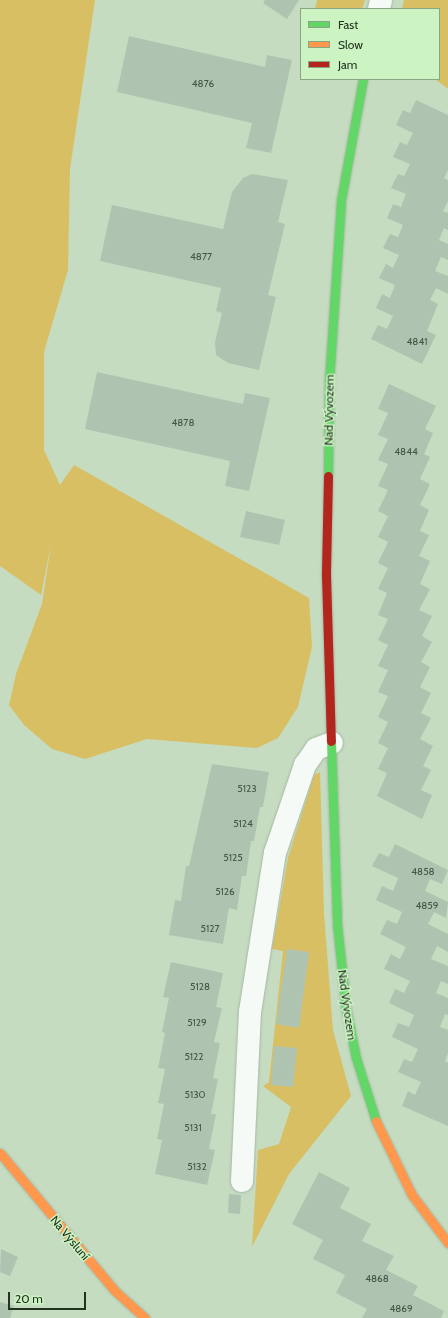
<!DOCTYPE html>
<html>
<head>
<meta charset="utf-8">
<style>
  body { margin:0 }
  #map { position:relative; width:448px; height:1318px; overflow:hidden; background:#c5dcc0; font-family:Cabin,sans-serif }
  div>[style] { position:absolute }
  .green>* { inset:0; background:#d8bf64 }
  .building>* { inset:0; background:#aec4b1 }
  .roads { filter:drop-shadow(0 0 1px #a6b8a3) drop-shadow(0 0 1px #a6b8a3) }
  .street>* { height:22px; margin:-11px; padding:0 11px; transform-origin:11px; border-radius:11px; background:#f6faf6 }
  .fast>* { height:9px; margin:-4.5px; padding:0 4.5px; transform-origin:4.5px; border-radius:4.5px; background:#63d668 }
  .slow>* { height:9px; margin:-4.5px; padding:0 4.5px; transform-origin:4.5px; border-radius:4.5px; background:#ff974d }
  .jam>* { height:9px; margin:-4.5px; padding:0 4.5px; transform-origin:4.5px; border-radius:4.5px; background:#b3261e }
  span { translate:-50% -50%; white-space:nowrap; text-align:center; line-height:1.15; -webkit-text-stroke:3px #cbf4c2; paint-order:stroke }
  .number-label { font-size:10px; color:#455644 }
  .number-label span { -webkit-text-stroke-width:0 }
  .street-label { font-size:12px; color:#22321f }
  .legend { position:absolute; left:300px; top:8px; width:140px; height:72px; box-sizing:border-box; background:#cbf4c2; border:1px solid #87a681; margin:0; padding:5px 7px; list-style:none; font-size:12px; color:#22321f }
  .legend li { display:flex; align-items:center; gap:8px; height:20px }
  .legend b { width:20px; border:1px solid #87a681 }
  .scale { position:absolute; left:8px; top:1292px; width:78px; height:18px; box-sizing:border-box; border:2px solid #22321f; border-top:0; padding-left:5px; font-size:12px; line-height:14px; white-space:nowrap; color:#22321f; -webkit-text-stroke:3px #cbf4c2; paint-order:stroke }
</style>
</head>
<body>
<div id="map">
  <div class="green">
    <div style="clip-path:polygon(0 0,95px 0,70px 169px,68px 270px,44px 352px,44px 450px,60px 485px,74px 465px,309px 598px,312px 647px,298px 707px,278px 738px,257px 748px,147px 739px,85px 759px,52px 749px,24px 725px,9px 705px,16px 674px,42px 604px,51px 544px,41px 595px,0 566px)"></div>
    <div style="clip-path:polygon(317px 0,365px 0,362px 9px,315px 9px)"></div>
    <div style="clip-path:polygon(404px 0,448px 0,448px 89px,435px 79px,439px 79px,439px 9px,402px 9px)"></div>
    <div style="clip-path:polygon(320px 772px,324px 913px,333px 1030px,351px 1096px,289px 1174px,252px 1247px,258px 1150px,279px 1144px,291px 1107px,263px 1086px,269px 1082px,283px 951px,272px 949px,288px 858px,314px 775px)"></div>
  </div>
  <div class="building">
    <div style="clip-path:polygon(265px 0,299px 0,287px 19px,263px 3px)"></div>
    <div style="clip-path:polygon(129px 36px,265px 67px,267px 55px,292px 60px,271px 153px,246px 148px,252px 123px,117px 92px)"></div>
    <div style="clip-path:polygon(416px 100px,448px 115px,448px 170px,444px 178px,448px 180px,448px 201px,443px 211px,448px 213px,448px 230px,444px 228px,439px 240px,448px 244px,448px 260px,441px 257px,435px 271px,448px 276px,448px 294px,436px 288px,430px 300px,438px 304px,427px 331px,436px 335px,422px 364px,371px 339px,378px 325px,387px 329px,393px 316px,376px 308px,382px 294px,390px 298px,395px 285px,379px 278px,386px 264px,393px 268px,399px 255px,383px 248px,390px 234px,398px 237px,403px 225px,387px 218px,393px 204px,401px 207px,406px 194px,391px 188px,398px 174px,404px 176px,410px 164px,393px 157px,400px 142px,407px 145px,413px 133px,396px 125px,403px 110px,410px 113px)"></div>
    <div style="clip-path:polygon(252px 174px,288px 180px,278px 222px,285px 224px,268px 295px,276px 297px,259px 370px,228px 363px,216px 355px,215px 342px,222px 313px,216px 311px,221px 288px,100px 261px,112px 205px,223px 229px,232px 192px,243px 178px)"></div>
    <div style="clip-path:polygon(97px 372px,243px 404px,245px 393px,270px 398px,249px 491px,225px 486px,230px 461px,85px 429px)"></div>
    <div style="clip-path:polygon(389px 384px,436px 406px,425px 429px,433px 433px,424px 454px,430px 457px,420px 479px,430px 484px,420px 505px,429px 510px,420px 531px,429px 535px,419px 556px,430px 561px,420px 584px,430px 589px,419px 610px,432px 616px,422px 636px,432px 642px,421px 662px,430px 667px,420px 687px,431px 693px,421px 713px,431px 718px,420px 739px,433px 746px,423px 766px,431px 770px,421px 790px,432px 795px,422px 819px,377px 796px,387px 773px,378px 769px,388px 748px,378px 743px,388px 722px,378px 717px,388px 696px,378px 692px,388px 670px,378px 666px,388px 645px,378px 640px,388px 619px,378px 615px,387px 593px,378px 589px,388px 568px,378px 563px,388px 542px,378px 537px,388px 516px,378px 511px,388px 490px,378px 486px,388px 464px,378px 460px,388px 439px,378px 435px,388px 413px,378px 409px)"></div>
    <div style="clip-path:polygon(246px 511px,285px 520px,279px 545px,240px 537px)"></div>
    <div style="clip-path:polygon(212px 764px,269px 772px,263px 807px,260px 807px,254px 841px,251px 841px,246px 876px,242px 876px,237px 910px,229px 908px,223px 944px,169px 935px,175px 900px,181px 901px,186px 866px,189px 866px)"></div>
    <div style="clip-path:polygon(395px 844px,448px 870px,442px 884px,430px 879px,425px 891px,448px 902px,446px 918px,434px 912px,428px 924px,448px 934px,448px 952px,437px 946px,431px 959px,448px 966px,448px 984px,441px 981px,436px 993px,448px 998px,448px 1015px,445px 1014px,440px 1027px,448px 1030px,448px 1053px,445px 1061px,448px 1063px,448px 1126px,402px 1106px,408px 1091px,415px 1095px,421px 1082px,398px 1072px,404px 1059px,412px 1062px,418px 1049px,392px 1037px,398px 1023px,409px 1027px,414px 1015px,389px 1003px,395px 989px,404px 993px,410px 981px,384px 969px,391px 954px,400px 959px,406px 947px,380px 934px,387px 920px,397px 924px,402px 912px,376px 900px,382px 886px,393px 891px,398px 878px,372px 866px,379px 853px,389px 857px)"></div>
    <div style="clip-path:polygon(287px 949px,309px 952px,299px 1028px,276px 1024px)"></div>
    <div style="clip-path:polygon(171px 962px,223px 973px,216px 1007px,222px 1008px,214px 1042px,220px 1043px,213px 1078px,218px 1079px,211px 1114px,216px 1114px,209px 1149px,215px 1150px,207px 1185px,155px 1174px,162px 1140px,157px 1139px,164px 1104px,158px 1103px,165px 1069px,158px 1068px,165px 1033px,162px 1032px,169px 998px,163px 997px)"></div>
    <div style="clip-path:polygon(274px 1046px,297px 1048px,293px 1087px,271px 1085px)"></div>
    <div style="clip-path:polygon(319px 1172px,350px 1188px,340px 1208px,371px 1224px,362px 1241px,394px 1256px,386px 1270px,418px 1286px,413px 1295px,444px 1311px,441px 1318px,362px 1318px,367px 1309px,336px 1293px,345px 1275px,313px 1259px,323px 1240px,292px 1224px)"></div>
    <div style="clip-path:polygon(229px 1194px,241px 1195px,240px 1214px,228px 1213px)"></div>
    <div style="clip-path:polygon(1px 1249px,18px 1257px,10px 1276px,0 1272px)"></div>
    <div style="clip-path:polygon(0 1302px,14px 1306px,10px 1318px,0 1318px)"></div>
  </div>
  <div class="roads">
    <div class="street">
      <div style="left:379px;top:9px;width:9px;rotate:-77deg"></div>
      <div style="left:242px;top:1181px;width:169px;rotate:-87.3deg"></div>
      <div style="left:250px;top:1012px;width:161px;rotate:-81.1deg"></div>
      <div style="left:275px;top:853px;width:93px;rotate:-71.2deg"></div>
      <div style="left:305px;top:765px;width:19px;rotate:-55deg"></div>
      <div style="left:316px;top:749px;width:17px;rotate:-21deg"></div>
    </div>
    <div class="fast">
      <div style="left:328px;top:476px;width:94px;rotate:-89.4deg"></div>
      <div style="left:329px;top:382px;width:182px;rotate:-86.2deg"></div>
      <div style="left:341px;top:200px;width:123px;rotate:-79.7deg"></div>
      <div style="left:331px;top:741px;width:183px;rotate:88.1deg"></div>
      <div style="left:337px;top:924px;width:85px;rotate:84deg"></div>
      <div style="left:346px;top:1009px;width:50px;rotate:78.5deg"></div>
      <div style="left:356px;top:1058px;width:66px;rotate:72.4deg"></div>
    </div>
    <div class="slow">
      <div style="left:376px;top:1121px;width:82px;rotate:64.1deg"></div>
      <div style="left:412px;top:1195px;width:60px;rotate:53.1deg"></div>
      <div style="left:0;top:1153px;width:178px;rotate:50.2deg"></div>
      <div style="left:114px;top:1290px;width:42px;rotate:42.1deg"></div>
    </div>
    <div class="jam">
      <div style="left:328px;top:476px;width:99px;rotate:91.2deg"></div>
      <div style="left:326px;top:575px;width:166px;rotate:88.3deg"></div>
    </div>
  </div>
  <div class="number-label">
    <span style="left:203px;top:84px">4876</span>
    <span style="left:201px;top:257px">4877</span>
    <span style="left:417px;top:342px">4841</span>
    <span style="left:183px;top:423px">4878</span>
    <span style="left:406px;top:452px">4844</span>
    <span style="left:247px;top:789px">5123</span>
    <span style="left:243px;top:824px">5124</span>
    <span style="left:233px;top:858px">5125</span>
    <span style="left:423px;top:872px">4858</span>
    <span style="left:225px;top:892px">5126</span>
    <span style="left:427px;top:906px">4859</span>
    <span style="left:210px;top:929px">5127</span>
    <span style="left:200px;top:987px">5128</span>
    <span style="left:197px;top:1023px">5129</span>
    <span style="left:194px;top:1057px">5122</span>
    <span style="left:195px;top:1095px">5130</span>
    <span style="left:193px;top:1128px">5131</span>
    <span style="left:197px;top:1167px">5132</span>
    <span style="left:377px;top:1279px">4868</span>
    <span style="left:401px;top:1309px">4869</span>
  </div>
  <div class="street-label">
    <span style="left:329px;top:410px;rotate:-89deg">Nad Vývozem</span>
    <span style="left:347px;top:1005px;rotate:82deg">Nad Vývozem</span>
    <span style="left:70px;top:1238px;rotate:50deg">Na Výsluní</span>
  </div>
  <ul class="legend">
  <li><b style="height:5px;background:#63d668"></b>Fast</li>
  <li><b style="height:5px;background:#ff974d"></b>Slow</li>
  <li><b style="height:5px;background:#b3261e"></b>Jam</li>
  </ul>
  <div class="scale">20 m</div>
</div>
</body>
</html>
